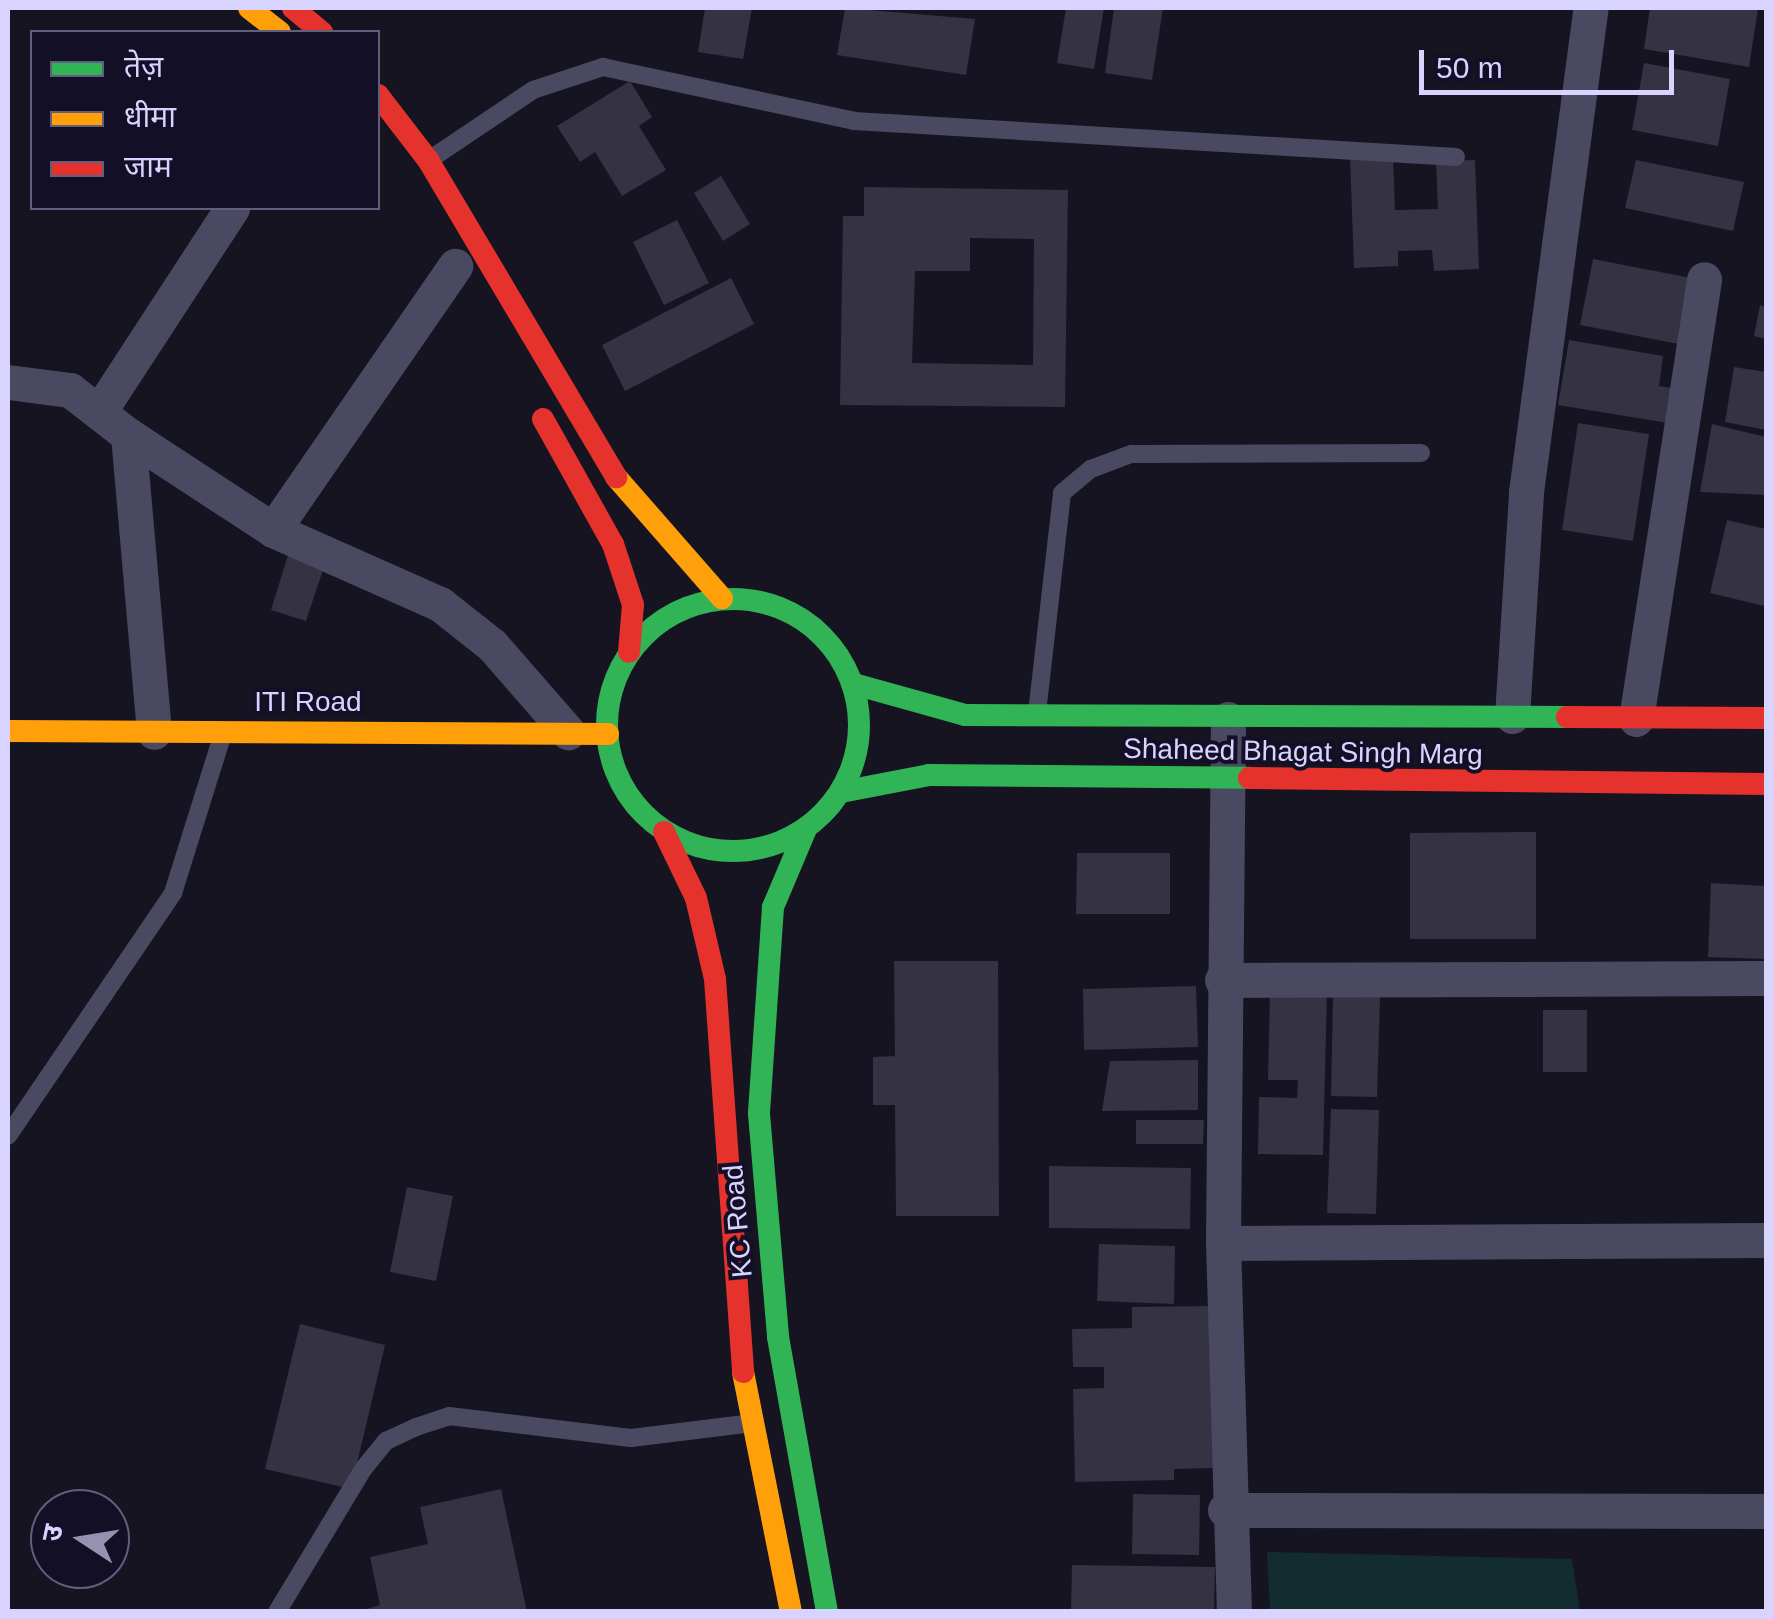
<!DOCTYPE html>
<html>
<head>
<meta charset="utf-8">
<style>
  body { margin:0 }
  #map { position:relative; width:1774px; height:1619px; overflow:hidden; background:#161421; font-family:Helvetica,"Noto Sans Devanagari",sans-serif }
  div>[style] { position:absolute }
  .green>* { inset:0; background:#132c2d }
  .building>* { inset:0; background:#343243 }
  .lane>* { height:18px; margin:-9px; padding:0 9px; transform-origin:9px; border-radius:9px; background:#4a4962 }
  .street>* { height:35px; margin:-17.5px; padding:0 17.5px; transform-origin:17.5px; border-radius:17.5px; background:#4a4962 }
  .fast>* { height:22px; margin:-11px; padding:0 11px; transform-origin:11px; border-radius:11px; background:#30b455 }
  .fast>.ring { margin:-11px; padding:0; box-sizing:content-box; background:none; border:22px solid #30b455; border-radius:50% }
  .slow>* { height:22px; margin:-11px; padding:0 11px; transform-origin:11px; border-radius:11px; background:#ff9f0a }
  .jam>* { height:22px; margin:-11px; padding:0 11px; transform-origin:11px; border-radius:11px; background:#e5322d }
  span { translate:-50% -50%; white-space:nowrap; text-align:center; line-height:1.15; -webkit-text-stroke:8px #130f26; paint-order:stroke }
  .street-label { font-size:28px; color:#d9d4ff }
  .frame { position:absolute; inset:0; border:10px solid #d9d4ff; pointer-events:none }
  .legend { position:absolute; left:30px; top:30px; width:350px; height:180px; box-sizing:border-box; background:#130f26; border:2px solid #625e7d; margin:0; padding:12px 18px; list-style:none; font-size:30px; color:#d9d4ff }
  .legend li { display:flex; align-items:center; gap:20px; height:50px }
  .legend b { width:50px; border:2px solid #625e7d }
  .north { position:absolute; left:30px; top:1489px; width:100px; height:100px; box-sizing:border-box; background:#130f26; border:2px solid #625e7d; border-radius:50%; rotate:282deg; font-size:28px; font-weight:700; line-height:40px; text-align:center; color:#d9d4ff }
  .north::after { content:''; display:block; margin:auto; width:35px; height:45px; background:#9591b1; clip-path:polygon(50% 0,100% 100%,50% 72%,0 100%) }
  .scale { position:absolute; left:1419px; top:50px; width:255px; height:45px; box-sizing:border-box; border:5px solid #d9d4ff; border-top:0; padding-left:12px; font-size:30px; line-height:35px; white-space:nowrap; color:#d9d4ff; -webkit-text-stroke:8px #130f26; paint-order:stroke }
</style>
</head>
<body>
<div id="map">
  <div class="green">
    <div style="clip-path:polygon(1267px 1552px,1572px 1559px,1580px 1611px,1270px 1611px)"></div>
  </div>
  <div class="building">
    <div style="clip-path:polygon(705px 8px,752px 8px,743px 59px,698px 52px)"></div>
    <div style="clip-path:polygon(845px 8px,975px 19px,966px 75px,837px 55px)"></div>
    <div style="clip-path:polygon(1066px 8px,1104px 8px,1094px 69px,1057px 63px)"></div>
    <div style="clip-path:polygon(1114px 8px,1163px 8px,1152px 80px,1105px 73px)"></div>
    <div style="clip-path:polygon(1650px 8px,1758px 8px,1749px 67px,1644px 49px)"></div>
    <div style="clip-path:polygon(1644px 63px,1730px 79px,1718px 146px,1632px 130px)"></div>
    <div style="clip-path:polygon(630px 81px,652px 117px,639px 126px,666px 170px,622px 196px,595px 152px,580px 162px,557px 126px)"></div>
    <div style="clip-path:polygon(1393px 154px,1395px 210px,1438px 209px,1436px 161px,1475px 160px,1479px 269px,1434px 271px,1432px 250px,1398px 251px,1398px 266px,1354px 268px,1350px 156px)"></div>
    <div style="clip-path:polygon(1636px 160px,1744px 182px,1733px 231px,1625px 208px)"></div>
    <div style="clip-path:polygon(721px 176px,750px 224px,723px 241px,694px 193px)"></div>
    <div style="clip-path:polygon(evenodd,864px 187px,1068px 190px,1065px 407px,840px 405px,843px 216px,864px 216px,864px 187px,970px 238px,1034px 239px,1033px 365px,912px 363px,915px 271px,970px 271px,970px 238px)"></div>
    <div style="clip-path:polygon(677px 220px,709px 283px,664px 305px,633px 242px)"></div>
    <div style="clip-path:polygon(1593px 259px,1696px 279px,1684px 345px,1580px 325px)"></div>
    <div style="clip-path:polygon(731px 278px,754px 324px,625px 391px,602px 345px)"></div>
    <div style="clip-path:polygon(1760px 305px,1766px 307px,1766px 339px,1754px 336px)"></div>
    <div style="clip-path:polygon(1569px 340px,1663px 356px,1659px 386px,1671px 388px,1674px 424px,1558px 405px)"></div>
    <div style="clip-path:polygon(1734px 367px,1766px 372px,1766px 430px,1725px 422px)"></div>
    <div style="clip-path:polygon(1578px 423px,1649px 434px,1633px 541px,1562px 530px)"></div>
    <div style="clip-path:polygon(1712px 424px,1766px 437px,1766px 495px,1700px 492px)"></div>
    <div style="clip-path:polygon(1727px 520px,1766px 529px,1764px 606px,1710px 593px)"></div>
    <div style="clip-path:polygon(288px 555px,324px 567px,306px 621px,271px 610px)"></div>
    <div style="clip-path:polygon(1536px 832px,1536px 939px,1410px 939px,1410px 833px)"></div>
    <div style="clip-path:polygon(1077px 853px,1170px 853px,1170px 914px,1076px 914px)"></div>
    <div style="clip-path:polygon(1711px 883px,1766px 886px,1766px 959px,1708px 957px)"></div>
    <div style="clip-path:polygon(894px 961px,998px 961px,999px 1216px,896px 1216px,895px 1105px,873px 1105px,873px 1057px,895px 1056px)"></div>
    <div style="clip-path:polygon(1196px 986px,1198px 1047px,1084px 1050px,1083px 989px)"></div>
    <div style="clip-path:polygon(1270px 990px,1327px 992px,1323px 1155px,1258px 1154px,1259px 1097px,1297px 1098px,1298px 1080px,1268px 1080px)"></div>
    <div style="clip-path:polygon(1333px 995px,1380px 997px,1377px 1097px,1331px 1096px)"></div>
    <div style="clip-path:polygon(1543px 1010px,1587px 1010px,1587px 1072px,1543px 1072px)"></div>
    <div style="clip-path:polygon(1198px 1060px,1198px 1110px,1102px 1111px,1110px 1061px)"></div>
    <div style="clip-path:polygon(1331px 1109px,1379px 1110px,1376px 1214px,1327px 1213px)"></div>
    <div style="clip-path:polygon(1136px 1120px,1204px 1120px,1203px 1144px,1136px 1144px)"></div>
    <div style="clip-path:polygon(1049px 1166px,1191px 1168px,1190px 1229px,1049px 1228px)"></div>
    <div style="clip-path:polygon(407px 1187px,453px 1196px,436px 1281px,390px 1272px)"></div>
    <div style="clip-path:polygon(1099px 1244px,1175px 1246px,1174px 1304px,1097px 1301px)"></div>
    <div style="clip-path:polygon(1211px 1306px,1214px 1468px,1174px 1469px,1174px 1480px,1075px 1482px,1073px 1389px,1104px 1388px,1104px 1367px,1073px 1367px,1072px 1329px,1132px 1328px,1132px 1307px)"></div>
    <div style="clip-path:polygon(300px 1324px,385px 1345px,351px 1489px,265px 1469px)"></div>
    <div style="clip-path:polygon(501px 1489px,527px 1612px,357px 1612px,380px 1605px,370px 1557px,428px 1544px,420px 1507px)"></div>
    <div style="clip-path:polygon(1133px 1494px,1200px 1495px,1199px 1555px,1132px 1554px)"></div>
    <div style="clip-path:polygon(1072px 1565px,1215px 1567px,1214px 1612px,1071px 1612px)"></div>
  </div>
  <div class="lane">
    <div style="left:429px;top:160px;width:125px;rotate:-33.9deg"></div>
    <div style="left:533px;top:90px;width:74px;rotate:-18.2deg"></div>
    <div style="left:603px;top:67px;width:257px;rotate:12.1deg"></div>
    <div style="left:854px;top:121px;width:603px;rotate:3.42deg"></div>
    <div style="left:1037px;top:713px;width:221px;rotate:-83.5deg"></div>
    <div style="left:1062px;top:493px;width:38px;rotate:-40deg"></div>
    <div style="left:1091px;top:469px;width:43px;rotate:-20.6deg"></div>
    <div style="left:1131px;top:454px;width:290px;rotate:-0.2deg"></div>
    <div style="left:8px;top:1136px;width:294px;rotate:-55.8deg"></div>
    <div style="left:173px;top:893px;width:164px;rotate:-72.6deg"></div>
    <div style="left:277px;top:1612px;width:168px;rotate:-58.9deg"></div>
    <div style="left:364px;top:1468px;width:35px;rotate:-51deg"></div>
    <div style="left:386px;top:1441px;width:33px;rotate:-25deg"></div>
    <div style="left:416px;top:1427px;width:35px;rotate:-18deg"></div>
    <div style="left:449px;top:1416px;width:183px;rotate:6.9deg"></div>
    <div style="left:631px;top:1438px;width:123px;rotate:-7deg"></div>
  </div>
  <div class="street">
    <div style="left:8px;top:382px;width:63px;rotate:7.4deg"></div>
    <div style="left:70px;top:390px;width:73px;rotate:37.8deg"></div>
    <div style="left:128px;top:435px;width:298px;rotate:85deg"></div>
    <div style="left:99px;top:412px;width:244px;rotate:-56.9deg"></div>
    <div style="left:128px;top:435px;width:173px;rotate:33.2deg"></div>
    <div style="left:273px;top:530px;width:183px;rotate:23.9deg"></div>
    <div style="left:440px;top:604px;width:66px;rotate:38.3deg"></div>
    <div style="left:492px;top:645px;width:116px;rotate:48.9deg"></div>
    <div style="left:273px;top:530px;width:321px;rotate:-55.4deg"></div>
    <div style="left:1512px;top:716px;width:224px;rotate:-86.4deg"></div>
    <div style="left:1526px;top:492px;width:488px;rotate:-82.4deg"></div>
    <div style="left:1228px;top:719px;width:524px;rotate:90.55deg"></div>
    <div style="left:1223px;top:1243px;width:369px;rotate:88.3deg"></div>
    <div style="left:1636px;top:719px;width:445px;rotate:-81.2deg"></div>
    <div style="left:1222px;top:980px;width:544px;rotate:-0.21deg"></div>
    <div style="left:1223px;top:1243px;width:543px;rotate:-0.32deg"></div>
    <div style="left:1225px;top:1510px;width:541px;rotate:0.11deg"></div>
  </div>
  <div class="fast">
    <div class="ring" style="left:607px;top:599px;width:230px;height:230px"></div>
    <div style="left:854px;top:684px;width:115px;rotate:15.6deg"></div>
    <div style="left:965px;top:715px;width:602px;rotate:0.19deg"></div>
    <div style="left:841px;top:792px;width:90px;rotate:-10.9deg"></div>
    <div style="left:929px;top:775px;width:320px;rotate:0.5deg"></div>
    <div style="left:806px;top:829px;width:85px;rotate:112.9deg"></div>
    <div style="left:773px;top:907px;width:207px;rotate:93.9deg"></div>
    <div style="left:759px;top:1114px;width:224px;rotate:85.1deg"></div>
    <div style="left:778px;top:1337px;width:279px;rotate:79.9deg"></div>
  </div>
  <div class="slow">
    <div style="left:249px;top:8px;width:39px;rotate:38deg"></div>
    <div style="left:616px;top:477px;width:161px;rotate:48.8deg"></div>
    <div style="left:8px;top:731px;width:600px;rotate:0.29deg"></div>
    <div style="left:743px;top:1372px;width:245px;rotate:78.7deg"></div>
  </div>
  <div class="jam">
    <div style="left:293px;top:8px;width:38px;rotate:40deg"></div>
    <div style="left:378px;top:95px;width:82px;rotate:52.4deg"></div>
    <div style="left:428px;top:160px;width:369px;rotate:59.3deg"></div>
    <div style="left:543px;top:419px;width:143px;rotate:60.8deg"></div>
    <div style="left:613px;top:544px;width:64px;rotate:71.8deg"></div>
    <div style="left:633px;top:605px;width:47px;rotate:94.9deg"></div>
    <div style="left:1567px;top:717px;width:199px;rotate:0.3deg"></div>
    <div style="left:1249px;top:778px;width:517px;rotate:0.66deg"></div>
    <div style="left:664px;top:832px;width:73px;rotate:64.1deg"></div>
    <div style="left:696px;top:898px;width:83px;rotate:76.8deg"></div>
    <div style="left:715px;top:979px;width:394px;rotate:85.9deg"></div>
  </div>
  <div class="street-label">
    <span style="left:308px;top:702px">ITI Road</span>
    <span style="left:1303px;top:752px;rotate:1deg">Shaheed Bhagat Singh Marg</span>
    <span style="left:738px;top:1221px;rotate:-95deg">KC Road</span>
  </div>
  <div class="frame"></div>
  <ul class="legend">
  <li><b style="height:12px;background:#30b455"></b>तेज़</li>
  <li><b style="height:12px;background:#ff9f0a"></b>धीमा</li>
  <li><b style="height:12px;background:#e5322d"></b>जाम</li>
  </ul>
  <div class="north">उ</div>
  <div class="scale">50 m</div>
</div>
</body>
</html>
